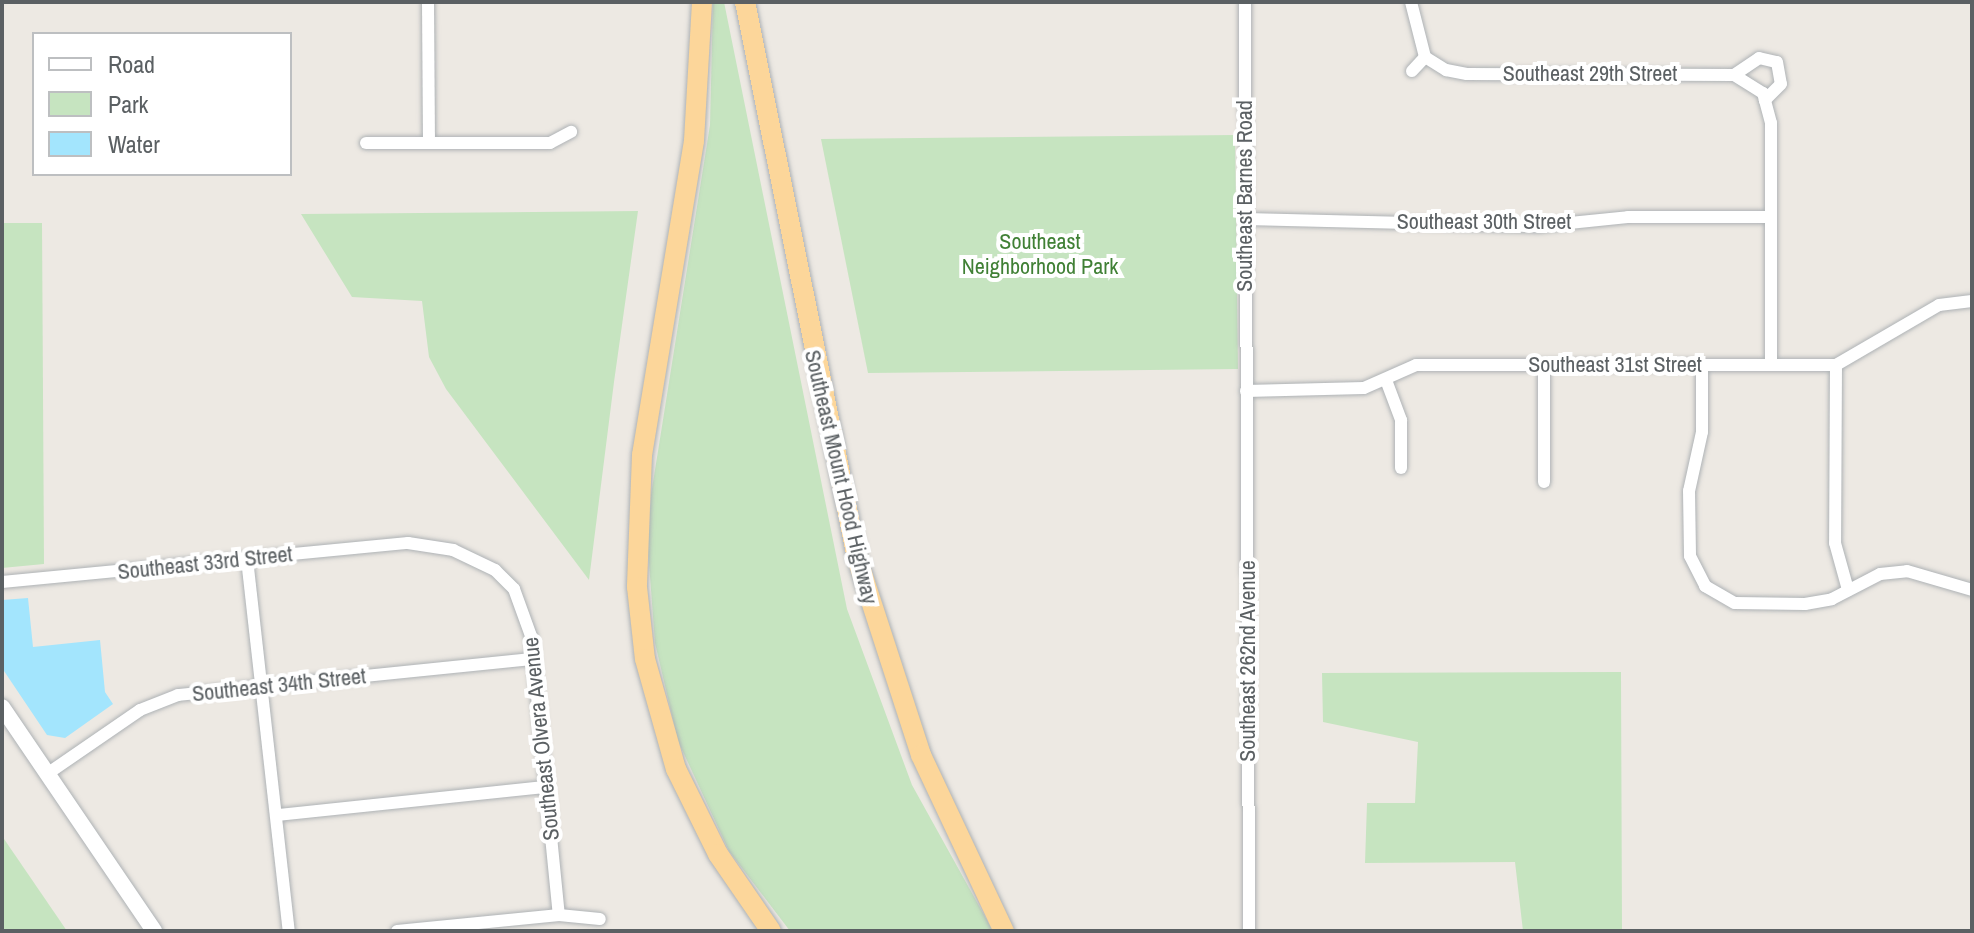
<!DOCTYPE html>
<html>
<head>
<meta charset="utf-8">
<style>
  body { margin:0 }
  #map { position:relative; width:1974px; height:933px; overflow:hidden; background:#ede9e3; font-family:"Archivo Narrow",sans-serif }
  div>[style] { position:absolute }
  .green>* { inset:0; background:#c6e4c0 }
  .water>* { inset:0; background:#a3e5fd }
  .roads { filter:drop-shadow(0 0 2px #aeb2b5) drop-shadow(0 0 2px #aeb2b5) }
  .minor>* { height:12px; margin:-6px; padding:0 6px; transform-origin:6px; border-radius:6px; background:#fff }
  .tertiary>* { height:16px; margin:-8px; padding:0 8px; transform-origin:8px; border-radius:8px; background:#fff }
  .trunk>* { height:20px; margin:-10px; padding:0 10px; transform-origin:10px; border-radius:10px; background:#fcd69a }
  span { translate:-50% -50%; white-space:nowrap; text-align:center; line-height:1.15; -webkit-text-stroke:8px #fff; paint-order:stroke }
  .street-label { font-size:22px; color:#5b6063 }
  .park-label { font-size:22px; color:#408035 }
  .frame { position:absolute; inset:0; border:4px solid #5b6063; pointer-events:none }
  .legend { position:absolute; left:32px; top:32px; width:260px; height:144px; box-sizing:border-box; background:#fff; border:2px solid #bdbfc1; margin:0; padding:10px 14px; list-style:none; font-size:24px; color:#5b6063 }
  .legend li { display:flex; align-items:center; gap:16px; height:40px }
  .legend b { width:40px; border:2px solid #bdbfc1 }
</style>
</head>
<body>
<div id="map">
  <div class="green">
    <div style="clip-path:polygon(713px 2px,724px 2px,847px 609px,912px 785px,993px 931px,790px 931px,729px 851px,678px 741px,655px 643px,648px 550px,651px 495px,710px 125px)"></div>
    <div style="clip-path:polygon(1235px 135px,1238px 369px,868px 373px,821px 139px)"></div>
    <div style="clip-path:polygon(638px 211px,614px 382px,589px 580px,446px 389px,429px 357px,422px 301px,352px 297px,301px 214px)"></div>
    <div style="clip-path:polygon(2px 223px,42px 223px,44px 564px,2px 568px)"></div>
    <div style="clip-path:polygon(1621px 672px,1622px 931px,1523px 931px,1515px 862px,1365px 863px,1367px 803px,1415px 803px,1418px 742px,1323px 722px,1322px 673px)"></div>
    <div style="clip-path:polygon(2px 836px,67px 931px,2px 931px)"></div>
  </div>
  <div class="water">
    <div style="clip-path:polygon(28px 598px,33px 647px,100px 640px,105px 692px,113px 704px,65px 738px,47px 735px,2px 668px,2px 600px)"></div>
  </div>
  <div class="roads">
    <div class="minor">
      <div style="left:428px;top:2px;width:141px;rotate:89.6deg"></div>
      <div style="left:1245px;top:2px;width:929px;rotate:89.75deg"></div>
      <div style="left:1411px;top:2px;width:57px;rotate:75.7deg"></div>
      <div style="left:1425px;top:57px;width:25px;rotate:32deg"></div>
      <div style="left:1446px;top:70px;width:21px;rotate:11deg"></div>
      <div style="left:1467px;top:74px;width:267px;rotate:0.2deg"></div>
      <div style="left:1734px;top:75px;width:34px;rotate:32deg"></div>
      <div style="left:1763px;top:93px;width:31px;rotate:75deg"></div>
      <div style="left:1771px;top:123px;width:242px;rotate:90deg"></div>
      <div style="left:1412px;top:71px;width:19px;rotate:-47deg"></div>
      <div style="left:1734px;top:75px;width:30px;rotate:-34deg"></div>
      <div style="left:1759px;top:58px;width:18px;rotate:13deg"></div>
      <div style="left:1777px;top:62px;width:22px;rotate:80deg"></div>
      <div style="left:1781px;top:84px;width:23px;rotate:135deg"></div>
      <div style="left:366px;top:143px;width:184px"></div>
      <div style="left:550px;top:143px;width:24px;rotate:-28deg"></div>
      <div style="left:1246px;top:219px;width:294px;rotate:1.4deg"></div>
      <div style="left:1540px;top:226px;width:88px;rotate:-5.8deg"></div>
      <div style="left:1628px;top:217px;width:143px"></div>
      <div style="left:1702px;top:365px;width:67px;rotate:90deg"></div>
      <div style="left:1702px;top:432px;width:60px;rotate:102.4deg"></div>
      <div style="left:1689px;top:491px;width:65px;rotate:89.1deg"></div>
      <div style="left:1690px;top:556px;width:34px;rotate:63deg"></div>
      <div style="left:1705px;top:586px;width:34px;rotate:30deg"></div>
      <div style="left:1735px;top:603px;width:70px;rotate:0.8deg"></div>
      <div style="left:1805px;top:604px;width:27px;rotate:-10deg"></div>
      <div style="left:1832px;top:599px;width:54px;rotate:-27.5deg"></div>
      <div style="left:1880px;top:574px;width:27px;rotate:-6deg"></div>
      <div style="left:1907px;top:571px;width:68px;rotate:16.3deg"></div>
      <div style="left:1836px;top:365px;width:178px;rotate:90.3deg"></div>
      <div style="left:1835px;top:543px;width:49px;rotate:74.5deg"></div>
      <div style="left:1386px;top:380px;width:43px;rotate:69.4deg"></div>
      <div style="left:1401px;top:420px;width:48px;rotate:90deg"></div>
      <div style="left:1246px;top:391px;width:118px;rotate:-1.5deg"></div>
      <div style="left:1364px;top:388px;width:57px;rotate:-23.9deg"></div>
      <div style="left:1416px;top:365px;width:420px"></div>
      <div style="left:1836px;top:365px;width:119px;rotate:-30.2deg"></div>
      <div style="left:1939px;top:305px;width:33px;rotate:-7deg"></div>
      <div style="left:1544px;top:482px;width:117px;rotate:-90deg"></div>
      <div style="left:247px;top:559px;width:374px;rotate:83.6deg"></div>
      <div style="left:2px;top:582px;width:408px;rotate:-5.5deg"></div>
      <div style="left:408px;top:543px;width:46px;rotate:8.8deg"></div>
      <div style="left:453px;top:550px;width:47px;rotate:25.5deg"></div>
      <div style="left:495px;top:570px;width:27px;rotate:45deg"></div>
      <div style="left:514px;top:589px;width:50px;rotate:70.1deg"></div>
      <div style="left:531px;top:636px;width:280px;rotate:84.3deg"></div>
      <div style="left:47px;top:774px;width:113px;rotate:-34.5deg"></div>
      <div style="left:140px;top:710px;width:41px;rotate:-21.5deg"></div>
      <div style="left:178px;top:695px;width:357px;rotate:-5.8deg"></div>
      <div style="left:278px;top:815px;width:269px;rotate:-6deg"></div>
      <div style="left:397px;top:931px;width:163px;rotate:-5.6deg"></div>
      <div style="left:559px;top:915px;width:41px;rotate:5.6deg"></div>
    </div>
    <div class="tertiary">
      <div style="left:2px;top:707px;width:271px;rotate:55.8deg"></div>
    </div>
    <div class="trunk">
      <div style="left:702px;top:2px;width:139px;rotate:93.3deg"></div>
      <div style="left:694px;top:141px;width:318px;rotate:99.4deg"></div>
      <div style="left:642px;top:455px;width:132px;rotate:92.2deg"></div>
      <div style="left:637px;top:587px;width:72px;rotate:83.7deg"></div>
      <div style="left:645px;top:659px;width:114px;rotate:74.3deg"></div>
      <div style="left:676px;top:769px;width:95px;rotate:63.7deg"></div>
      <div style="left:718px;top:854px;width:93px;rotate:55.5deg"></div>
      <div style="left:745px;top:2px;width:567px;rotate:78.61deg"></div>
      <div style="left:857px;top:558px;width:207px;rotate:72deg"></div>
      <div style="left:921px;top:755px;width:195px;rotate:64.8deg"></div>
    </div>
  </div>
  <div class="street-label">
    <span style="left:1590px;top:74px">Southeast 29th Street</span>
    <span style="left:1245px;top:196px;rotate:-90deg">Southeast Barnes Road</span>
    <span style="left:1484px;top:222px">Southeast 30th Street</span>
    <span style="left:1615px;top:365px">Southeast 31st Street</span>
    <span style="left:841px;top:477px;rotate:77deg">Southeast Mount Hood Highway</span>
    <span style="left:205px;top:563px;rotate:-6deg">Southeast 33rd Street</span>
    <span style="left:1248px;top:661px;rotate:-90deg">Southeast 262nd Avenue</span>
    <span style="left:279px;top:685px;rotate:-6deg">Southeast 34th Street</span>
    <span style="left:541px;top:739px;rotate:-96deg">Southeast Olvera Avenue</span>
  </div>
  <div class="park-label">
    <span style="left:1040px;top:254px">Southeast<br>Neighborhood Park</span>
  </div>
  <div class="frame"></div>
  <ul class="legend">
  <li><b style="height:10px;background:#fff"></b>Road</li>
  <li><b style="height:22px;background:#c6e4c0"></b>Park</li>
  <li><b style="height:22px;background:#a3e5fd"></b>Water</li>
  </ul>
</div>
</body>
</html>
